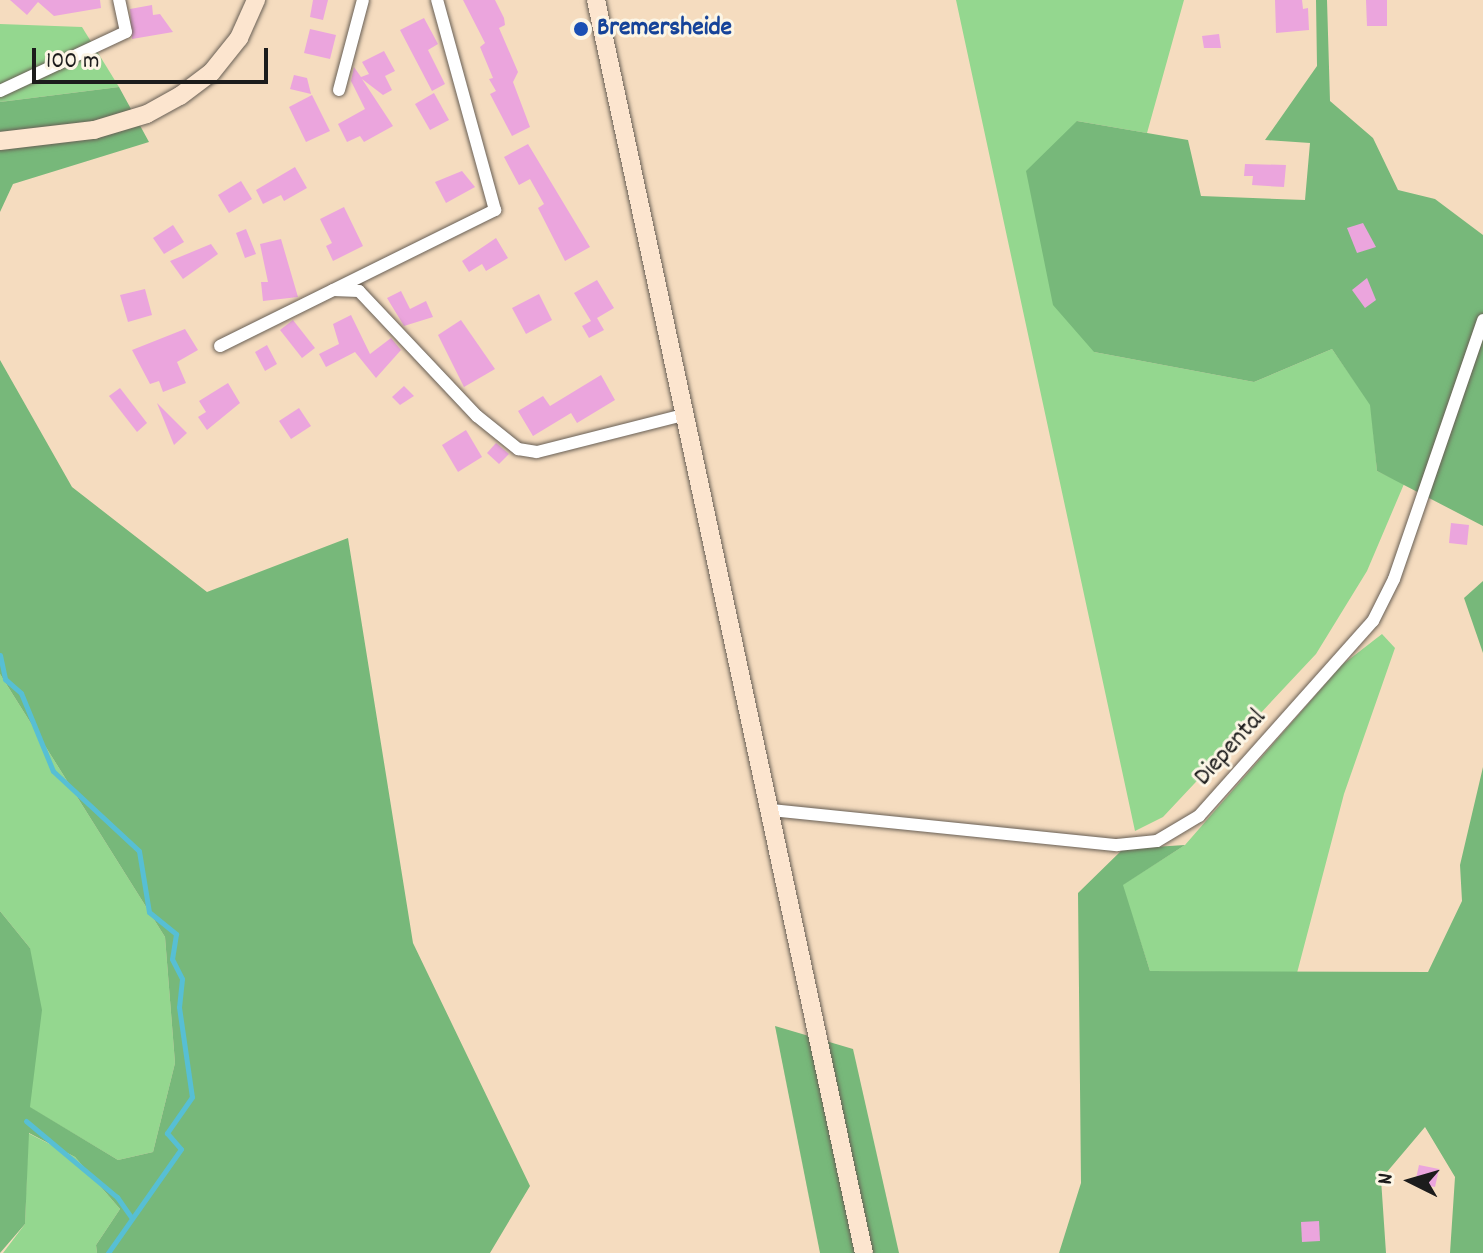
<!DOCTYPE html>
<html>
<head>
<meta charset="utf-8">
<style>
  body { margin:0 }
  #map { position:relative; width:1483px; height:1253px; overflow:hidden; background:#f5dcbf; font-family:Dekko,sans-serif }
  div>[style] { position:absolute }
  .green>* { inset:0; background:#94d78f }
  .forest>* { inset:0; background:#77b87a }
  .stream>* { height:5px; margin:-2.5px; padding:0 2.5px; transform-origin:2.5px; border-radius:2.5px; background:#57bfd4 }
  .building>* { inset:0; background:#eba5dd }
  .roads { filter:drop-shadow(0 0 2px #685f55) drop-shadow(0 0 2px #685f55) }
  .street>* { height:12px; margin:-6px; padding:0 6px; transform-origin:6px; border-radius:6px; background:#fff }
  .secondary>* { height:18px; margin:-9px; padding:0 9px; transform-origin:9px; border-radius:9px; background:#fce5cf }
  .dots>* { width:22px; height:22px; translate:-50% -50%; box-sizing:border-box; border:4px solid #fcf5e5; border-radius:50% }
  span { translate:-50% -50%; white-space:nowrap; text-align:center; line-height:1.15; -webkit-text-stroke:6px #fcf5e5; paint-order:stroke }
  .transit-label { font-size:26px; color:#164399; font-weight:700 }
  .left { translate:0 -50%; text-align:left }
  .street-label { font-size:26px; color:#1c1c1c }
  .north { position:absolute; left:1371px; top:1141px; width:80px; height:80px; -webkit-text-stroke:6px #fcf5e5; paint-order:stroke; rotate:275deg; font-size:22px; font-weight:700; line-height:32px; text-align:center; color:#1c1c1c }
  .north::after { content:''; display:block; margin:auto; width:28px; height:36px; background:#1c1c1c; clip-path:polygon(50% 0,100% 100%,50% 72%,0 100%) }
  .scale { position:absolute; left:32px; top:48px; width:236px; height:36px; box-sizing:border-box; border:4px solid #1c1c1c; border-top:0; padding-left:10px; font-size:24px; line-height:28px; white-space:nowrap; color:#1c1c1c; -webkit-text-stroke:6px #fcf5e5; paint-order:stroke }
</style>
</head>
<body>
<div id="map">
  <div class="green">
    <div style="clip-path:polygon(956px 0,1184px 0,1147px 133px,1077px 121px,1094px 352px,1254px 382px,1332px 349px,1371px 405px,1377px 471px,1404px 484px,1367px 571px,1316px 654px,1163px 817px,1135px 831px)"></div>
    <div style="clip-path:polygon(0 24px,82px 27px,119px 87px,0 102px)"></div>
    <div style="clip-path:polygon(1382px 634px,1395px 648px,1344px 794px,1297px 973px,1150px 971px,1122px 885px,1185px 845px,1342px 665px)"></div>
    <div style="clip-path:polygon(0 674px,165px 937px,175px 1063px,153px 1152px,118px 1160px,29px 1107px,30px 948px,0 911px)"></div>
    <div style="clip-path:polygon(28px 1133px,75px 1157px,120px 1209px,96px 1245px,97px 1253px,3px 1253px,25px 1224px)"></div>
  </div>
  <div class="forest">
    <div style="clip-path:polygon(1316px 0,1327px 0,1330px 101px,1373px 138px,1398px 190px,1435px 199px,1483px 235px,1483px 526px,1377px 471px,1370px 405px,1332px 349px,1254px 382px,1094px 352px,1053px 305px,1026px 171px,1077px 121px,1188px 140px,1201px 196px,1305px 200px,1310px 143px,1265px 140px,1317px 66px)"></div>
    <div style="clip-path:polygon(119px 87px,149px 142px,13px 184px,0 212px,0 102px)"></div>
    <div style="clip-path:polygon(0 360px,72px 487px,207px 592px,348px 538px,413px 943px,530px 1186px,490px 1253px,97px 1253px,96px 1245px,120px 1209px,75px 1157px,29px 1133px,25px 1224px,0 1253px,0 911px,30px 948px,42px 1010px,30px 1107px,118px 1160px,153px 1152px,175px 1063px,165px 937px,0 674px)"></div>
    <div style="clip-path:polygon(1483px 581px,1483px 653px,1464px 598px)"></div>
    <div style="clip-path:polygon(1483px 767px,1483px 1253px,1450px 1253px,1455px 1177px,1425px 1127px,1381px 1179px,1386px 1253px,1059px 1253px,1081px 1183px,1078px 893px,1123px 849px,1185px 845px,1123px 885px,1150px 971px,1428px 972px,1462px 901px,1460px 865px)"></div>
    <div style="clip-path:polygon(775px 1026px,853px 1049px,899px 1253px,820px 1253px)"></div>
  </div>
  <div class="stream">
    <div style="left:0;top:655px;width:25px;rotate:78deg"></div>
    <div style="left:5px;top:679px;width:21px;rotate:41deg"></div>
    <div style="left:21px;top:693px;width:84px;rotate:67.7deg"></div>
    <div style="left:53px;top:771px;width:117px;rotate:42.9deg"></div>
    <div style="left:139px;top:851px;width:62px;rotate:80.7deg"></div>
    <div style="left:149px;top:912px;width:35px;rotate:39deg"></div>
    <div style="left:176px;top:934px;width:25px;rotate:99deg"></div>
    <div style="left:172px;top:959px;width:22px;rotate:63deg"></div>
    <div style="left:182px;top:979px;width:28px;rotate:96deg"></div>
    <div style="left:179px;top:1007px;width:91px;rotate:81.8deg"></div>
    <div style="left:192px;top:1097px;width:44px;rotate:124.8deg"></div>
    <div style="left:167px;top:1133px;width:21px;rotate:49deg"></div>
    <div style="left:181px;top:1149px;width:127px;rotate:125.1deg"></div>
    <div style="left:26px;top:1121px;width:119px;rotate:39.9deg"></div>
    <div style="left:117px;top:1197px;width:24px;rotate:55deg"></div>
  </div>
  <div class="building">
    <div style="clip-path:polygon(10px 0,100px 0,101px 8px,54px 16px,38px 2px,27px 15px)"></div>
    <div style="clip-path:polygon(313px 0,328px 0,323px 20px,310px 17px)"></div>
    <div style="clip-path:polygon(463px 0,495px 0,504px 18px,505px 25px,499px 28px,518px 72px,513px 82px,530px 127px,512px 136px,490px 94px,496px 91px,489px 79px,493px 78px,480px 47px,485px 43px)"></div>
    <div style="clip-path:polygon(1275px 0,1302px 0,1303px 9px,1308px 8px,1309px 30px,1276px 33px)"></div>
    <div style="clip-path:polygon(1366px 0,1387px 0,1387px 26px,1367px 26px)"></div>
    <div style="clip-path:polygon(152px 5px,153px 15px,160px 14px,173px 32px,132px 39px,130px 9px)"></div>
    <div style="clip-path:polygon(424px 18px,438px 44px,428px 50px,445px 84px,432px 91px,400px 30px)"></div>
    <div style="clip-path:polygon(310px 29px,336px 35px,330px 59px,304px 53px)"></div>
    <div style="clip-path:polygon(1219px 34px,1221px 48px,1204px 48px,1202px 36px)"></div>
    <div style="clip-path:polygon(384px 51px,395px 71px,385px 76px,392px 90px,383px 95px,362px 79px,393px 126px,364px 142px,360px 136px,347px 142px,338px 124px,365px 109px,351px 81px,354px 67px,361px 77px,369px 74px,362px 62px)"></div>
    <div style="clip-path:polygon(294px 75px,307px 78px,311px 94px,290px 89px)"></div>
    <div style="clip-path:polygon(434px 93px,449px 120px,430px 130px,415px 104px)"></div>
    <div style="clip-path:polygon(312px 95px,330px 131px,306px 142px,289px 107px)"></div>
    <div style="clip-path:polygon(528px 144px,590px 247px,565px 261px,538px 208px,544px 204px,530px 179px,519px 185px,504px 157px)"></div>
    <div style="clip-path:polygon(1245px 164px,1286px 165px,1284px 187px,1252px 185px,1253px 176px,1244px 176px)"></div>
    <div style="clip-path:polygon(295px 167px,307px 188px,284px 201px,281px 195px,263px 204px,256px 190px)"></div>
    <div style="clip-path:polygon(462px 171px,475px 187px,446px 203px,435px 182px)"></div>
    <div style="clip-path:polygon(241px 181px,252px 199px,229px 213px,218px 195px)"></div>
    <div style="clip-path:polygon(344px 207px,363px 246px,333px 261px,326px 246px,332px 243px,320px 219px)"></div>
    <div style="clip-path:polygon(1363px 223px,1376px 247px,1357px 253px,1347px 228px)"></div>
    <div style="clip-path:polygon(173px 225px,184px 242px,164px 254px,153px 238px)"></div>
    <div style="clip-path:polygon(246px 229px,256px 254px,245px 258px,236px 233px)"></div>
    <div style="clip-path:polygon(496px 238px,508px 258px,486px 271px,482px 264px,469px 272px,462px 261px)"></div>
    <div style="clip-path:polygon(281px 239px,298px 297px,263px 301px,261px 282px,268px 282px,260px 244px)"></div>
    <div style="clip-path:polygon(211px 244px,218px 254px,183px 279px,170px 261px)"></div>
    <div style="clip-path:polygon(1367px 278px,1376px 300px,1365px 308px,1352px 290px)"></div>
    <div style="clip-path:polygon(597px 280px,614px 308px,597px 318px,604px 330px,589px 338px,582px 326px,591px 321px,574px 293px)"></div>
    <div style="clip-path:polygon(145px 289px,152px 315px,128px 322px,120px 295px)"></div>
    <div style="clip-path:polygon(401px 291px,410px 309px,426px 301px,433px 317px,404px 326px,387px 298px)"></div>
    <div style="clip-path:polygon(539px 294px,552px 320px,526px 334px,512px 308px)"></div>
    <div style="clip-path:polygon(351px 315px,370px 354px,391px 338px,401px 350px,376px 378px,355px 352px,326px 367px,319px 354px,339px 344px,333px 324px)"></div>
    <div style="clip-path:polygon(293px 320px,315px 348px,302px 358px,280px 330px)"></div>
    <div style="clip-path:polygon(461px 320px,495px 369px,464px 387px,438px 335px)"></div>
    <div style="clip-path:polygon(185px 329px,198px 350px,177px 362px,186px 383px,163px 392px,159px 381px,150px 384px,132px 350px)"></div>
    <div style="clip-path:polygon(267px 345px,277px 364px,265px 371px,255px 352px)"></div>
    <div style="clip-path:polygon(601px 375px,615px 400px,577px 423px,571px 413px,533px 436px,518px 411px,543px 396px,550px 406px)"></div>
    <div style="clip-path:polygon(228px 383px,240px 403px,207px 430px,198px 417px,206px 412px,199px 401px)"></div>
    <div style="clip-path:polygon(404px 386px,414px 396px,400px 405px,392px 397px)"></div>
    <div style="clip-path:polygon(120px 388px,147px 423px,137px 432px,109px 396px)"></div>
    <div style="clip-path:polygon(157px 403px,187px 433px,174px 445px)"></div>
    <div style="clip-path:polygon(299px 408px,311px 426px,291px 439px,279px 421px)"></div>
    <div style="clip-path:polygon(466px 430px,482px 457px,458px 472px,442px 445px)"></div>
    <div style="clip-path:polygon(496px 443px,509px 454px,499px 464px,487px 453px)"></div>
    <div style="clip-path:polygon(1451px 523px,1469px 525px,1467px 545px,1449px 543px)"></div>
    <div style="clip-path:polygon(1419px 1165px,1439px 1169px,1435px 1187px,1415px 1183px)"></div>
    <div style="clip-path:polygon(1319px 1221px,1320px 1241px,1302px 1242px,1301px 1222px)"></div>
  </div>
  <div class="roads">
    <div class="street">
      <div style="left:339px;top:90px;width:93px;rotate:-75.1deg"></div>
      <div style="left:0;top:91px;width:139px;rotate:-25.1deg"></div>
      <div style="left:126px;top:32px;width:33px;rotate:-102deg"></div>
      <div style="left:333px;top:290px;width:26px;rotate:2deg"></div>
      <div style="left:359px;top:291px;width:172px;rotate:46.7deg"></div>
      <div style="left:477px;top:416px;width:53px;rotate:38.8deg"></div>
      <div style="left:518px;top:449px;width:19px;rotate:9deg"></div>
      <div style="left:537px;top:452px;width:151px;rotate:-14.2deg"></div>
      <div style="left:220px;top:346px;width:307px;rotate:-26.3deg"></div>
      <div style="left:495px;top:210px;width:218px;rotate:-105.4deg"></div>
      <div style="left:771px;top:810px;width:348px;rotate:5.8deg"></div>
      <div style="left:1117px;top:845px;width:40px;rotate:-5.7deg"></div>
      <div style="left:1157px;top:841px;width:49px;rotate:-30.8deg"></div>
      <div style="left:1199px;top:816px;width:261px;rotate:-48.3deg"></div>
      <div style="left:1373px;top:621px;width:47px;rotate:-63.4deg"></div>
      <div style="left:1394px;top:579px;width:274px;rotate:-71deg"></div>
    </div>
    <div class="secondary">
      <div style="left:596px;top:0;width:1281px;rotate:77.93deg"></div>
      <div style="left:0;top:141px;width:95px;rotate:-6.7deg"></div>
      <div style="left:94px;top:130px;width:55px;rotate:-16.8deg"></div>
      <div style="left:147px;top:114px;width:38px;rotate:-29deg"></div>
      <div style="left:180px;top:96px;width:39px;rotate:-37deg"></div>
      <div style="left:211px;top:73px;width:45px;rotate:-51.3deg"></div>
      <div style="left:239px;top:38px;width:42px;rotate:-65.9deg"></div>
    </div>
  </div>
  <div class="dots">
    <div style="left:581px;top:29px;background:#1a4fb4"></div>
  </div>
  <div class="transit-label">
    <span class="left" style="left:597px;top:29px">Bremersheide</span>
  </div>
  <div class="street-label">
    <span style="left:1231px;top:748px;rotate:-48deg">Diepental</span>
  </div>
  <div class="north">N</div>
  <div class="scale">100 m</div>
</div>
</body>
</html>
